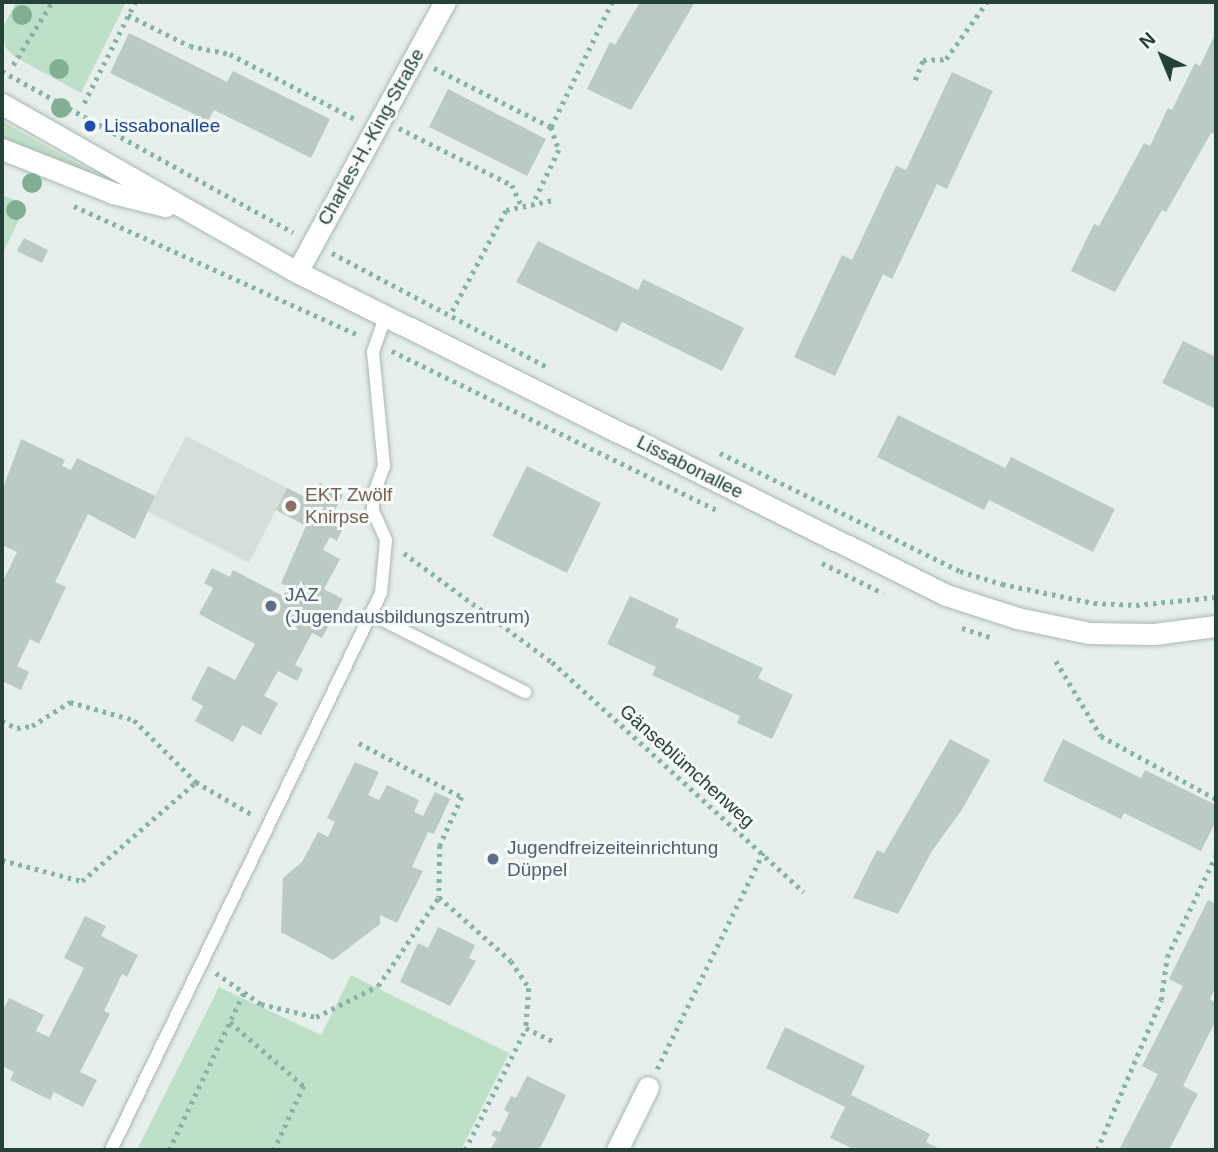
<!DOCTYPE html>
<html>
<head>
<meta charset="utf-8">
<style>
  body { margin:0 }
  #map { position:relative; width:1218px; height:1152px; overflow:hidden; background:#e6efeb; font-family:Arial,sans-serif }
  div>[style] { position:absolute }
  .built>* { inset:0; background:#d4dfda }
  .green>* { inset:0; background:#bfe0c8 }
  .building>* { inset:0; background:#bbcac4 }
  .path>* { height:4.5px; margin-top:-2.25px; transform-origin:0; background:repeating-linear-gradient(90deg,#86b3a5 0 3.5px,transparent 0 8.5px) }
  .roads { filter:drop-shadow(0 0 2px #a8b8b2) drop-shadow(0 0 2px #a8b8b2) }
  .lane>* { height:12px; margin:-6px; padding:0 6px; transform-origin:6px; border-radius:6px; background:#fff }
  .street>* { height:21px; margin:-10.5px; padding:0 10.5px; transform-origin:10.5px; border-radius:10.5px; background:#fff }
  .trees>* { width:20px; height:20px; margin:-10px; border-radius:50%; background:#80af93 }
  .dots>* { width:19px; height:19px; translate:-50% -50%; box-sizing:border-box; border:4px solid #f7fbf9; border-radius:50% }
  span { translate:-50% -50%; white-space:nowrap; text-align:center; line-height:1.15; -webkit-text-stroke:6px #f7fbf9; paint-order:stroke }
  .transit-label { font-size:19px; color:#164399 }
  .left { translate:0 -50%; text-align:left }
  .street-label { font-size:19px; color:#24423a }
  .education-label { font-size:19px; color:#785e54 }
  .service-label { font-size:19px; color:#4e5e75 }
  .frame { position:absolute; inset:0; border:4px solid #24423a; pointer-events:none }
  .north { position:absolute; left:1127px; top:21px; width:70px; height:70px; -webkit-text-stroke:5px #f7fbf9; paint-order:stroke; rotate:317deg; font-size:19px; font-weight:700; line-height:28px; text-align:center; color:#24423a }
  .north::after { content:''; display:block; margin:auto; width:24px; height:32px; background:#24423a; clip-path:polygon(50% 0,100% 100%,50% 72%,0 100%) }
</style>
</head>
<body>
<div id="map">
  <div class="built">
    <div style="clip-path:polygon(186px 436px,287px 488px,249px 563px,147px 511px)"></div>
  </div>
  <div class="green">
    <div style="clip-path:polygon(16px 2px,126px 2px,81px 93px,15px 57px,5px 47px,3px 27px)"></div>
    <div style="clip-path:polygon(2px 121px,103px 178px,106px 180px,2px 141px)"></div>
    <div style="clip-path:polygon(2px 195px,26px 205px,2px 255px)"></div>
    <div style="clip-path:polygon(351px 975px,509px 1053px,461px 1150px,137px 1150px,219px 987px,321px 1035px)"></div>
  </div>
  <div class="building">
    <div style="clip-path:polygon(640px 2px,695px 2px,631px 110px,587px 89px,610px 42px,615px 45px)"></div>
    <div style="clip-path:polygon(1216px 32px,1215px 134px,1211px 133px,1166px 212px,1162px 210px,1115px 292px,1071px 271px,1094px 224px,1099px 226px,1144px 143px,1150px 146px,1168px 108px,1172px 110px,1195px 63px,1200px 66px)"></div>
    <div style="clip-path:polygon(129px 33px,227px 82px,233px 71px,330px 119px,311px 158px,214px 110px,208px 121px,110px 73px)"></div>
    <div style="clip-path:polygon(952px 72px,993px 91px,947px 189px,937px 184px,892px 279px,883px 274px,835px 376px,794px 357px,842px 255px,852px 260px,896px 166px,906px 170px)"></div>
    <div style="clip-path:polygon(448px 89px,546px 139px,527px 176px,429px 127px)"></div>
    <div style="clip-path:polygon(24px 238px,48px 250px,42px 263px,17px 251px)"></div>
    <div style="clip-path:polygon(538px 241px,638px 290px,643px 279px,744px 328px,722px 371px,622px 322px,617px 332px,516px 282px)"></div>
    <div style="clip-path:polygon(1183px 341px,1216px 357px,1216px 409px,1162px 383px)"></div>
    <div style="clip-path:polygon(898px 415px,1005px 468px,1011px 457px,1115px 509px,1093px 552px,989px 500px,984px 510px,877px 457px)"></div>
    <div style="clip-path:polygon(21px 439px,65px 460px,62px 466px,71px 470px,77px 458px,155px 496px,135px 539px,88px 514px,55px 582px,66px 587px,39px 644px,30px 639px,17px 666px,29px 672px,21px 690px,2px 681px,2px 583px,17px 552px,2px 545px,2px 491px)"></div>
    <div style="clip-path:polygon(527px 466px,601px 503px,567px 573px,492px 536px)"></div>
    <div style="clip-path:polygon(320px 483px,343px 495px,330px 519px,344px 526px,337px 541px,330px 537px,323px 550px,340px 559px,324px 589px,343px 599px,322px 638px,312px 633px,295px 665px,303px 669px,297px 681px,278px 671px,264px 696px,278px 703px,261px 735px,242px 725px,233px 742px,195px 721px,203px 706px,191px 699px,208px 666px,235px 680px,255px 644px,199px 614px,213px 588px,204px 583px,212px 568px,230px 577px,233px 570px,283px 596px,288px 587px,281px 583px,306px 526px,276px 510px,287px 488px,311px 500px)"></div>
    <div style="clip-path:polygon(630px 596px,679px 619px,675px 627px,763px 668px,758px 678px,793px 695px,772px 739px,737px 723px,740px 716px,652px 675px,656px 667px,607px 644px)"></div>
    <div style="clip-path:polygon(950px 739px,990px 760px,961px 811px,932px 851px,898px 914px,853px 898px,877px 850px,884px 853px)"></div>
    <div style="clip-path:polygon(1063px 739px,1141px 778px,1145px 770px,1216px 805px,1216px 821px,1201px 851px,1124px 813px,1121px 819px,1043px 781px)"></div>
    <div style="clip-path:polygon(355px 762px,379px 772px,368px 795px,379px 800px,387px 785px,419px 800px,414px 812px,423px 816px,435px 792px,450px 799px,434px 834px,428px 832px,412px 867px,423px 871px,397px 923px,380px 915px,380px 924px,333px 960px,281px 932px,283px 878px,302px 862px,318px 832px,328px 837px,335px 822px,327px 818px)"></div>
    <div style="clip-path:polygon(1208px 900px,1216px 904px,1216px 986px,1210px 999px,1216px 1003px,1216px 1020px,1183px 1086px,1198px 1094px,1169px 1150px,1119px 1150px,1158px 1074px,1142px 1066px,1183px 986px,1169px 979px)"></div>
    <div style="clip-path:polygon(85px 916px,106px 926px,101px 936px,138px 955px,127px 977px,122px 974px,104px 1011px,110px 1014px,80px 1072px,97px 1080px,83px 1107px,54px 1092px,50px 1100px,10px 1080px,14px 1072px,2px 1066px,2px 1012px,9px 998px,44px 1015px,36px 1031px,49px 1037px,84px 968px,64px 958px)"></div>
    <div style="clip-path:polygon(438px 927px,475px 945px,469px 958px,476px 961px,450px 1006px,400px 982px,418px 943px,428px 948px)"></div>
    <div style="clip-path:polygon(785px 1027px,865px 1066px,851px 1095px,930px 1134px,926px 1142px,942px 1150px,856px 1150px,830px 1138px,845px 1107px,766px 1068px)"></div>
    <div style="clip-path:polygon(527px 1076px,566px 1095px,552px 1125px,539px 1150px,490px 1150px,497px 1138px,491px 1135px,494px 1130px,500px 1132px,509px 1113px,504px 1110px,511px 1096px,516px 1098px)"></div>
  </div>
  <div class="path">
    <div style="left:128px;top:15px;width:69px;rotate:26.6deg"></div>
    <div style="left:190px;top:46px;width:41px;rotate:11.3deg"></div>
    <div style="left:230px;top:54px;width:141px;rotate:27.5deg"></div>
    <div style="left:13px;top:65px;width:74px;rotate:-58.2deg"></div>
    <div style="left:434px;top:68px;width:131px;rotate:26.8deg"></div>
    <div style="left:551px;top:127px;width:24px;rotate:71deg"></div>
    <div style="left:559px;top:150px;width:60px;rotate:115.7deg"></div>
    <div style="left:2px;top:71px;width:333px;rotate:29deg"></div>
    <div style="left:915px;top:80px;width:22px;rotate:-68deg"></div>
    <div style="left:923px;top:60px;width:23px;rotate:-2deg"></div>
    <div style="left:946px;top:59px;width:70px;rotate:-54.3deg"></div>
    <div style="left:84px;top:103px;width:113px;rotate:-63.2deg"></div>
    <div style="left:551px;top:127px;width:139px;rotate:-64deg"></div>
    <div style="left:399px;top:128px;width:127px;rotate:26.8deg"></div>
    <div style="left:512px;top:185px;width:23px;rotate:65deg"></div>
    <div style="left:74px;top:206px;width:313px;rotate:24.4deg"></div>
    <div style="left:332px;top:253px;width:243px;rotate:27.9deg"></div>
    <div style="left:452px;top:311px;width:115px;rotate:-61.9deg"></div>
    <div style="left:506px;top:210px;width:48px;rotate:-12deg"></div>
    <div style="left:392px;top:351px;width:365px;rotate:26.1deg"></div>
    <div style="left:720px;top:453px;width:267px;rotate:26.2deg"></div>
    <div style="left:960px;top:571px;width:44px;rotate:17.2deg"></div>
    <div style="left:1002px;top:584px;width:94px;rotate:11.7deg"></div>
    <div style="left:1094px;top:603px;width:42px;rotate:2.7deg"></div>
    <div style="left:1136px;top:605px;width:80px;rotate:-5.7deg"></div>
    <div style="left:404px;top:553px;width:184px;rotate:36.4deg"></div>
    <div style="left:552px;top:662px;width:341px;rotate:42.4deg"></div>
    <div style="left:822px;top:563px;width:68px;rotate:26.2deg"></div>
    <div style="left:962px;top:628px;width:33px;rotate:18deg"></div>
    <div style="left:1056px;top:661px;width:87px;rotate:59deg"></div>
    <div style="left:1101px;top:736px;width:131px;rotate:28.7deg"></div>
    <div style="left:2px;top:721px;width:17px;rotate:25deg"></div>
    <div style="left:17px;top:728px;width:15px;rotate:-8deg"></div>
    <div style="left:32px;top:726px;width:45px;rotate:-32.3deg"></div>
    <div style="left:70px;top:702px;width:66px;rotate:15.7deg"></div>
    <div style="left:134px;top:720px;width:88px;rotate:45deg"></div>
    <div style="left:196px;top:782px;width:66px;rotate:30.1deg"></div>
    <div style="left:359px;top:743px;width:116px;rotate:27.7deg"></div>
    <div style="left:462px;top:797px;width:53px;rotate:114.6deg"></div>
    <div style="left:440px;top:845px;width:52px;rotate:91.1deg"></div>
    <div style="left:2px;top:860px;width:83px;rotate:14.7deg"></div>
    <div style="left:82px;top:881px;width:151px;rotate:-41deg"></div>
    <div style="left:216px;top:973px;width:55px;rotate:34.6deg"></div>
    <div style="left:261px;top:1004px;width:57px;rotate:13.3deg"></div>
    <div style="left:316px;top:1017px;width:69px;rotate:-26.6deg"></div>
    <div style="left:378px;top:986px;width:108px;rotate:-55.6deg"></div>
    <div style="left:439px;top:897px;width:96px;rotate:41.6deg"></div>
    <div style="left:511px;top:961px;width:32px;rotate:56deg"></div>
    <div style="left:529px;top:988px;width:40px;rotate:94.3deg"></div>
    <div style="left:230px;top:1022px;width:98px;rotate:40.9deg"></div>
    <div style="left:304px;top:1086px;width:71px;rotate:115.1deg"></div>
    <div style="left:657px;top:1069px;width:241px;rotate:-63.9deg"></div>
    <div style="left:169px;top:1150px;width:175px;rotate:-64.6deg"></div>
    <div style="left:465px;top:1150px;width:136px;rotate:-63.4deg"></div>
    <div style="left:526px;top:1028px;width:32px;rotate:26deg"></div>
    <div style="left:1097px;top:1150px;width:163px;rotate:-66.9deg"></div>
    <div style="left:1161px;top:1000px;width:43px;rotate:-82.1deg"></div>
    <div style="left:1167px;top:957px;width:113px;rotate:-64.3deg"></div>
  </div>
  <div class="roads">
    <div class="lane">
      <div style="left:371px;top:614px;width:173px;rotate:26.9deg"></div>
      <div style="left:111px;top:1150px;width:619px;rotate:-64.14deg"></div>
      <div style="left:381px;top:593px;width:53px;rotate:-84.6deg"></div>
      <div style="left:386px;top:540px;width:32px;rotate:-114deg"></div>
      <div style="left:373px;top:511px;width:15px;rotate:-90deg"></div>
      <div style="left:373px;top:496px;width:32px;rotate:-70deg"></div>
      <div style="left:384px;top:466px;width:115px;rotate:-95.5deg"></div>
      <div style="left:373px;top:352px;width:39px;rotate:-71deg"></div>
    </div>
    <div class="street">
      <div style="left:2px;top:104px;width:339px;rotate:29.7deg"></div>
      <div style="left:297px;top:272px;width:725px;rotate:26.46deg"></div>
      <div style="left:946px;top:595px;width:75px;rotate:17.9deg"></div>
      <div style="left:1017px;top:618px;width:74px;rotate:11.8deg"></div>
      <div style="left:1089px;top:633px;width:65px;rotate:0.9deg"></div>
      <div style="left:1154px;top:634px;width:63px;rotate:-7.4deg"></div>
      <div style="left:2px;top:149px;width:119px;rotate:21.6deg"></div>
      <div style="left:113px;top:193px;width:54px;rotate:14deg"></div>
      <div style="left:297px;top:272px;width:308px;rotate:-61.3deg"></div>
      <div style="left:617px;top:1150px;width:70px;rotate:-63.8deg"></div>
    </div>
  </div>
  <div class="trees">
    <div style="left:22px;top:15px"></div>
    <div style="left:59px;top:69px"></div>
    <div style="left:61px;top:108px"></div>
    <div style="left:32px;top:183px"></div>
    <div style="left:16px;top:210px"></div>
  </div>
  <div class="dots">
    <div style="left:90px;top:126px;background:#1a4fb4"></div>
    <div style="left:291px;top:506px;background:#8d6e63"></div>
    <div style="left:271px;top:606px;background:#5c6f8a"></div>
    <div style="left:493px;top:859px;background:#5c6f8a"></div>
  </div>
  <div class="transit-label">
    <span class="left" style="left:104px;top:126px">Lissabonallee</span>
  </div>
  <div class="street-label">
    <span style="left:371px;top:137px;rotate:-61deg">Charles-H.-King-Straße</span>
    <span style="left:690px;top:467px;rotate:27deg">Lissabonallee</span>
    <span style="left:687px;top:766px;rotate:42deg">Gänseblümchenweg</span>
  </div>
  <div class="education-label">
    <span class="left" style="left:305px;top:506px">EKT Zwölf<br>Knirpse</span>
  </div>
  <div class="service-label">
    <span class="left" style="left:285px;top:606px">JAZ<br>(Jugendausbildungszentrum)</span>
    <span class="left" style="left:507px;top:859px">Jugendfreizeiteinrichtung<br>Düppel</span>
  </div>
  <div class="frame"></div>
  <div class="north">N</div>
</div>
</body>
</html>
